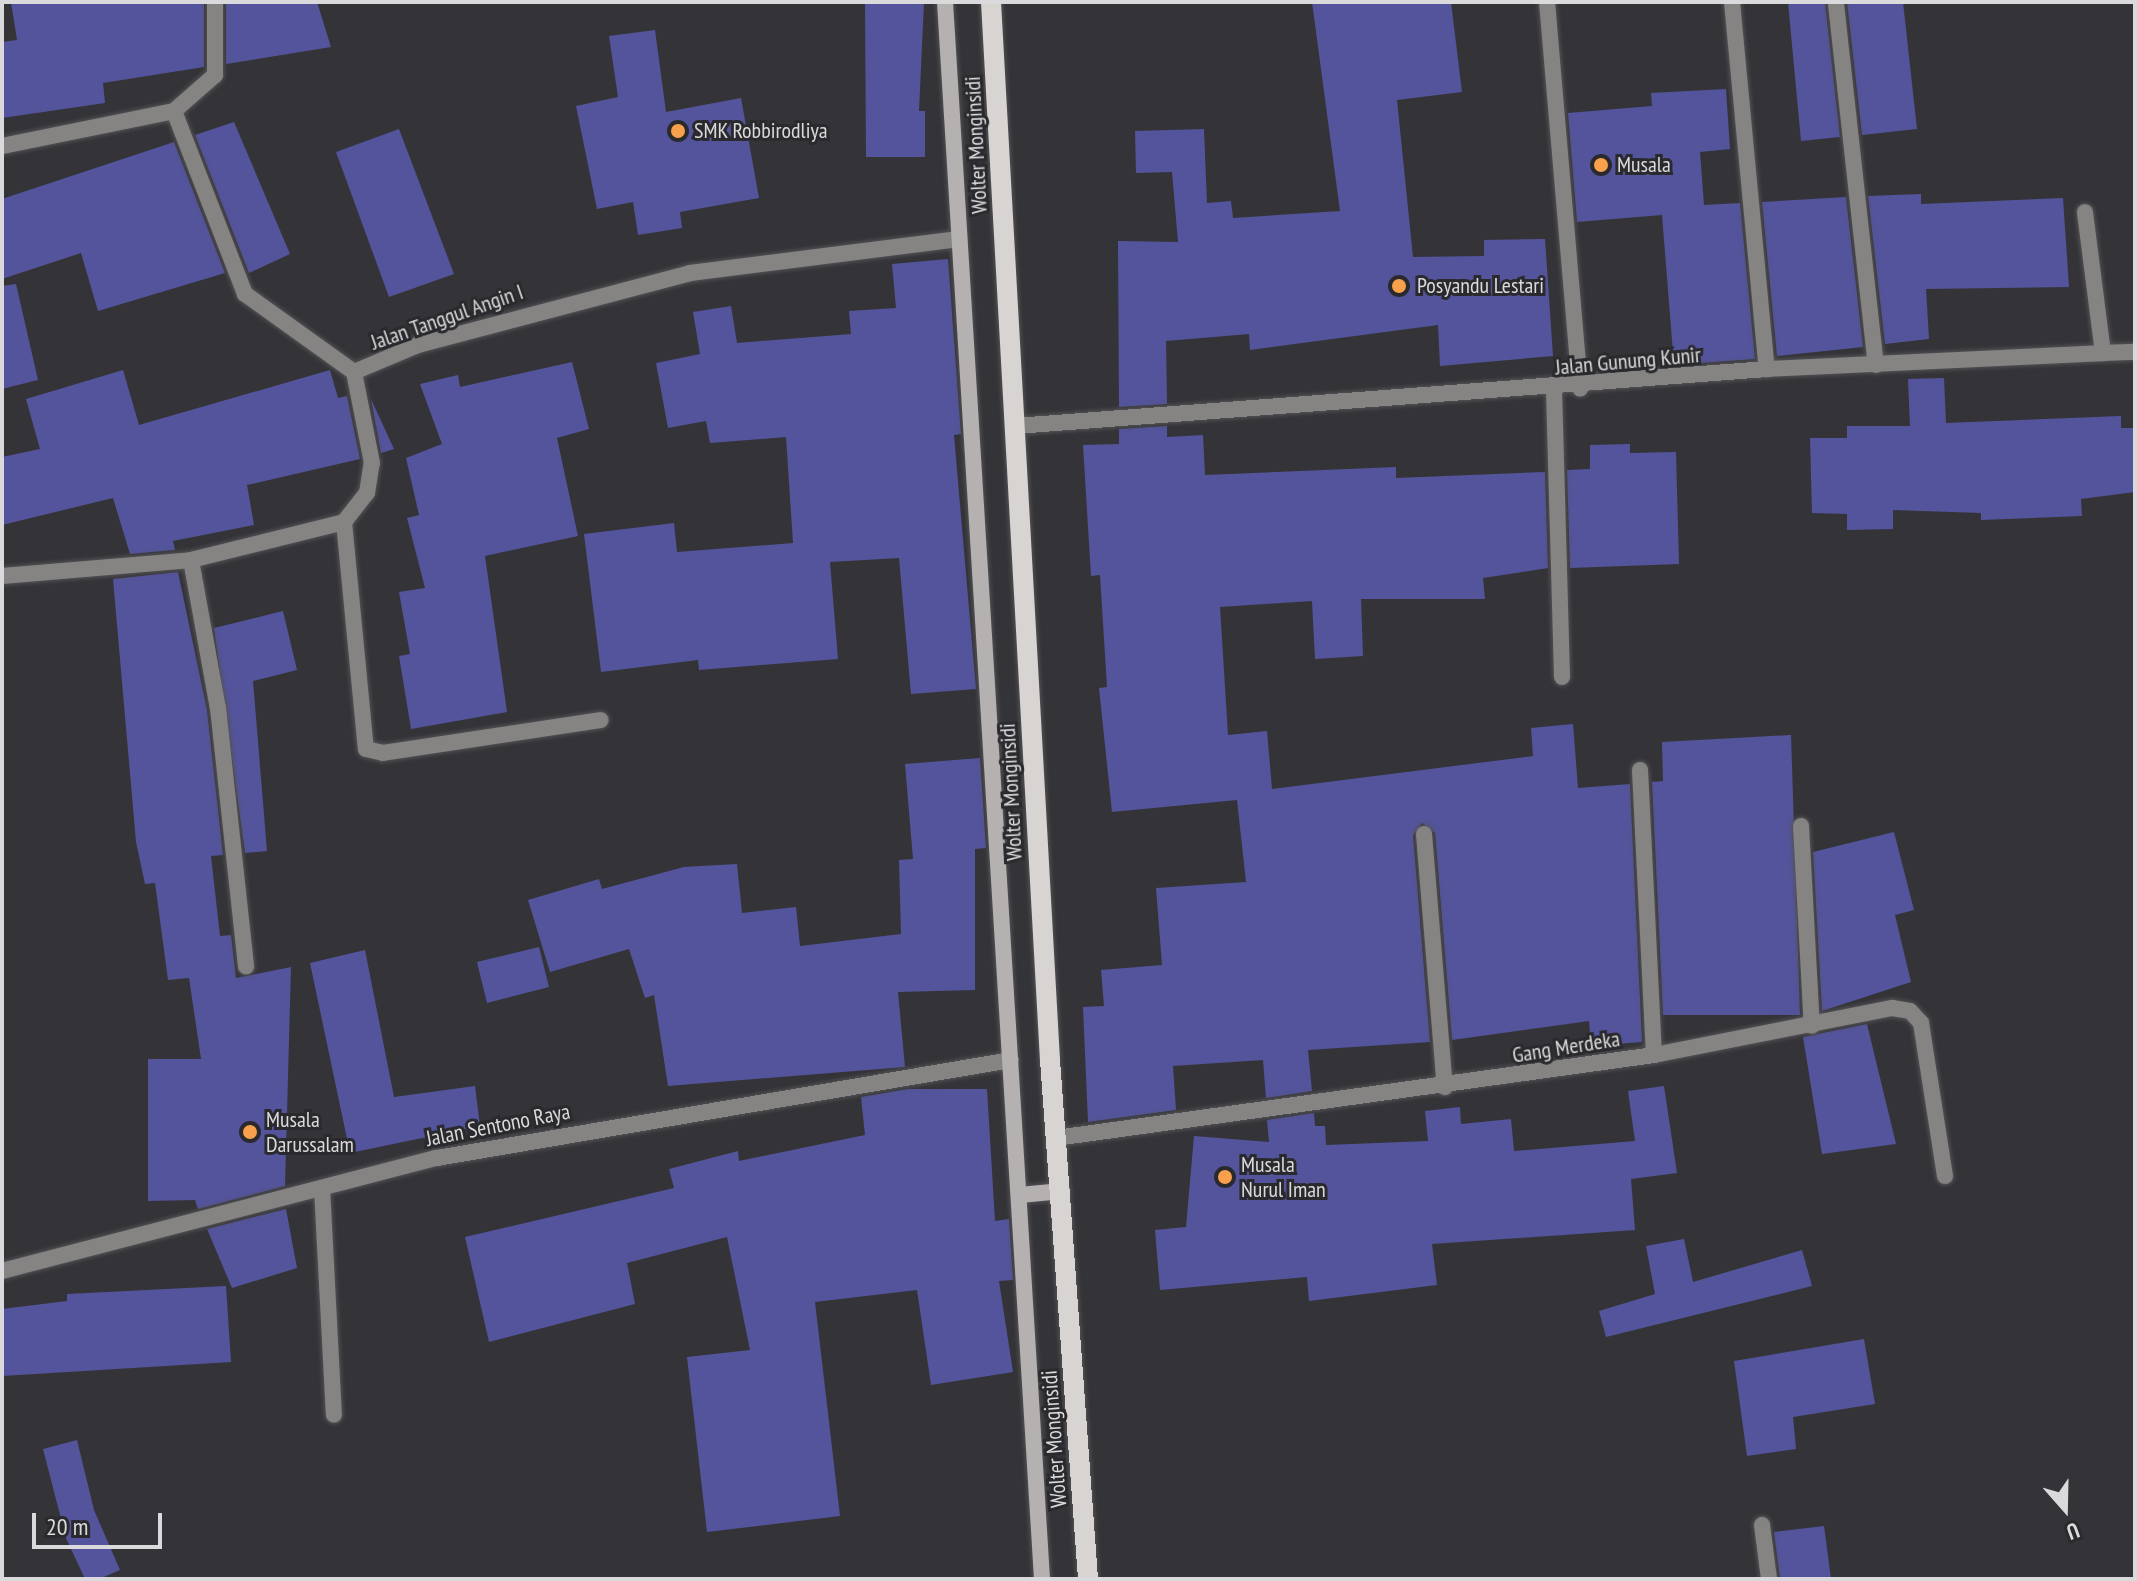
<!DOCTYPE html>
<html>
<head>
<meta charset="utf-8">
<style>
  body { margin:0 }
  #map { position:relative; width:2137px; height:1581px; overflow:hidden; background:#343438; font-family:"PT Sans Narrow",sans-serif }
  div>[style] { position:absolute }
  .building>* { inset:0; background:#54549c }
  .roads { filter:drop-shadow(0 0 2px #525256) drop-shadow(0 0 2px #525256) }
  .street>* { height:16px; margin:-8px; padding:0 8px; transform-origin:8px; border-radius:8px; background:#868483 }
  .secondary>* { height:16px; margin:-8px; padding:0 8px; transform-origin:8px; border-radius:8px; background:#b4b1b0 }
  .primary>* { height:20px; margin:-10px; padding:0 10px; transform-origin:10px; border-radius:10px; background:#d7d4d2 }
  .dots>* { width:22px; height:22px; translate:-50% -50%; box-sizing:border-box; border:4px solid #2a2a2e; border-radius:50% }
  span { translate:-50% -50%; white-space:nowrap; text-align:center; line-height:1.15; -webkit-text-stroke:6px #2a2a2e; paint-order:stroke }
  .poi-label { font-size:22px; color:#dadadc }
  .left { translate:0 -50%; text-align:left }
  .street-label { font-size:22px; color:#dadadc }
  .frame { position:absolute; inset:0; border:4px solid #dadadc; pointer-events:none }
  .north { position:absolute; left:2025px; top:1469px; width:80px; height:80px; -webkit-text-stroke:6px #2a2a2e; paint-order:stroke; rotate:160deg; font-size:22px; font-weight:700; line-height:32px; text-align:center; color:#dadadc }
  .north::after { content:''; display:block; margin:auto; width:28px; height:36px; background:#dadadc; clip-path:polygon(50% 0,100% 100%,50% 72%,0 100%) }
  .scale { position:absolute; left:32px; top:1513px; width:130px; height:36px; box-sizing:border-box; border:4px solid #dadadc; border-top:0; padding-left:10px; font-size:24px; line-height:28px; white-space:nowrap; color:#dadadc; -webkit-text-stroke:6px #2a2a2e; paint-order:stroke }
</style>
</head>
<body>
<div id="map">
  <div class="building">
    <div style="clip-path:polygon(11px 2px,204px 2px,204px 67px,103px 83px,105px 103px,2px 118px,2px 42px,17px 40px)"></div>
    <div style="clip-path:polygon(226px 2px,317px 2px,331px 47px,226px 64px)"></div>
    <div style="clip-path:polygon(865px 2px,924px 2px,919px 111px,925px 111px,925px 157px,866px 157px)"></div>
    <div style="clip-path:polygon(1312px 2px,1451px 2px,1462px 92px,1397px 100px,1413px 257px,1484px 256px,1484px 240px,1545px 239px,1553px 356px,1440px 366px,1438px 325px,1250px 350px,1249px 334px,1166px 341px,1167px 404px,1119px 407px,1118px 241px,1178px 242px,1172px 172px,1136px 173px,1135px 131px,1204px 129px,1207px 203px,1231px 201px,1233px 218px,1340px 211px)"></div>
    <div style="clip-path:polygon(1788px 2px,1825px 2px,1840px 137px,1801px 141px)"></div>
    <div style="clip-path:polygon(1847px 2px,1903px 2px,1917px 129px,1862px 135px)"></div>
    <div style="clip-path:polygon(655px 30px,666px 112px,741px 98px,759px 198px,680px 212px,682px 228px,638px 235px,633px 202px,597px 209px,576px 106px,618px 97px,609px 36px)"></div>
    <div style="clip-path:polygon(1726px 89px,1730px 149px,1700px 152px,1704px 205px,1740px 203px,1755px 359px,1674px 365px,1662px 215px,1577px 222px,1568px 113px,1652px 106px,1651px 93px)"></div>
    <div style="clip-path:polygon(234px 122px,290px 254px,249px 273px,195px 135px)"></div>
    <div style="clip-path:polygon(399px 129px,454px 274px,389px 297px,336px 152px)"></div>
    <div style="clip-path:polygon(174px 142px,225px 273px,98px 311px,81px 253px,2px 279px,2px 199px)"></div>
    <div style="clip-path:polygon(1921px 194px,1921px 204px,2063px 198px,2069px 287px,1926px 289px,1929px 339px,1885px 344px,1868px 196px)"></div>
    <div style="clip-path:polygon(1846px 197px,1863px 347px,1777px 356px,1762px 202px)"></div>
    <div style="clip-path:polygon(948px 259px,961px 434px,954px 435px,976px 689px,911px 694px,899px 558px,830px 562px,838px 659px,699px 670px,698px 660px,601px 672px,584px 534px,674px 523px,677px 552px,793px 543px,786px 437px,710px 443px,706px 421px,668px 428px,656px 363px,700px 354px,693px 312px,731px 306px,737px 343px,851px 334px,849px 311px,896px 308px,892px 264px)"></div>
    <div style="clip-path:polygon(16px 284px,38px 380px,2px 389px,2px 286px)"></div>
    <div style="clip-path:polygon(572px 362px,589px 429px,557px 438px,578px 536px,485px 556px,507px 712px,411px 729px,399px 656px,410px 654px,399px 592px,425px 588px,407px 518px,419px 515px,406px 458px,442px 444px,420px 384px,458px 375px,460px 387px)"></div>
    <div style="clip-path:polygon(123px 370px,139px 425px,330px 370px,338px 398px,347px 396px,360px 459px,247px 485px,254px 525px,173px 541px,175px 550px,130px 554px,113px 498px,2px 525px,2px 457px,40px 449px,26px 399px)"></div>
    <div style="clip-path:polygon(1944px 378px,1946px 423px,2121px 416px,2121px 428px,2135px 428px,2135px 492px,2081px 499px,2082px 516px,1981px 520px,1981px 513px,1893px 510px,1893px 529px,1847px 530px,1847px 514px,1812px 513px,1810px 438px,1847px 438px,1847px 426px,1910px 426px,1908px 379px)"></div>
    <div style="clip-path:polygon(371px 399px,394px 449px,381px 453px)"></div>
    <div style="clip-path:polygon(1167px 426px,1167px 437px,1203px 435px,1205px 475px,1396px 467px,1396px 478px,1545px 472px,1548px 568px,1483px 578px,1485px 599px,1361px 599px,1363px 656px,1315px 659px,1312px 601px,1220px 607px,1228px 735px,1267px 731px,1272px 789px,1533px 756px,1531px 728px,1573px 724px,1578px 788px,1630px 784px,1642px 1042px,1591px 1046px,1589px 1021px,1452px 1040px,1435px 833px,1422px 823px,1413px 835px,1430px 1042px,1308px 1050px,1312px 1091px,1266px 1098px,1263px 1060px,1173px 1066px,1176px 1110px,1088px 1122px,1083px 1007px,1104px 1006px,1101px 970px,1162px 965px,1156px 888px,1246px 882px,1237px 800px,1112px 812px,1099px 688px,1107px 687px,1100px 575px,1091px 576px,1083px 445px,1119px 444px,1119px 429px)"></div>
    <div style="clip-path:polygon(1630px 444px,1630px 453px,1676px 452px,1679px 564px,1570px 568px,1567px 470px,1590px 469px,1590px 445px)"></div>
    <div style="clip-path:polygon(178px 572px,207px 710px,223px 855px,211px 856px,220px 936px,231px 935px,236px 978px,291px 967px,285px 1186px,198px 1209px,195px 1200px,148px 1201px,148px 1059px,201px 1059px,189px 978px,168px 980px,155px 883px,145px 884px,136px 842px,113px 579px)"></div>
    <div style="clip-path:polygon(283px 611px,297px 670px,253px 681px,267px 851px,245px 853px,214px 628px)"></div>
    <div style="clip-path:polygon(1791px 735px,1800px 1015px,1663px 1015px,1652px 782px,1663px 781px,1662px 742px)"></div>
    <div style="clip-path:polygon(980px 758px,986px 848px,975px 849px,975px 990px,898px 992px,905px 1067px,668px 1086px,654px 995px,645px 998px,629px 949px,550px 972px,528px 900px,599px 879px,602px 889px,684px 867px,737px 864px,742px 913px,796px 907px,800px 946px,901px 934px,899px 860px,913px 859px,905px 764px)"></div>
    <div style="clip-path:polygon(1894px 832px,1914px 910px,1895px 915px,1911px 982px,1822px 1011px,1813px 852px)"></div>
    <div style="clip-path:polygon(539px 947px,549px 987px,487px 1003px,477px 962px)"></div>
    <div style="clip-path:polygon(365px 950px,394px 1097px,475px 1086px,480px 1126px,350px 1153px,310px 963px)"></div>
    <div style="clip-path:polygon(1867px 1024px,1896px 1144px,1822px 1154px,1803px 1037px)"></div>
    <div style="clip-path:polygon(1664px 1086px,1677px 1173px,1631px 1179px,1635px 1230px,1432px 1244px,1437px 1285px,1309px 1301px,1307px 1277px,1160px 1290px,1155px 1230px,1186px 1227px,1194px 1136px,1269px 1142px,1267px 1120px,1314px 1113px,1315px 1126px,1325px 1126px,1326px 1145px,1428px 1141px,1425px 1111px,1460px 1107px,1461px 1124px,1511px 1119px,1514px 1151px,1635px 1141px,1628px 1091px)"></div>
    <div style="clip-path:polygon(908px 1089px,987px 1089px,995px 1221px,1009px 1219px,1013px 1280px,999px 1281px,1013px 1372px,931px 1385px,917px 1290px,815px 1302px,840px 1516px,707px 1532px,687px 1357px,750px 1350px,727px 1237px,627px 1263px,635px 1304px,489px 1342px,465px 1237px,674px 1188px,669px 1169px,738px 1151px,739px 1161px,865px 1135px,861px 1097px)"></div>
    <div style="clip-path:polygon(286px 1209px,297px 1268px,232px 1288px,207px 1229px)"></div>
    <div style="clip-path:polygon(1684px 1239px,1693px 1282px,1802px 1250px,1812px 1286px,1606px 1337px,1599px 1311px,1655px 1294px,1646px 1246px)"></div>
    <div style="clip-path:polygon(226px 1286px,231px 1362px,2px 1376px,2px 1309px,67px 1301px,67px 1294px)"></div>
    <div style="clip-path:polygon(1864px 1339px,1875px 1404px,1793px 1417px,1796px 1449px,1747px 1456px,1734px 1361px)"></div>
    <div style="clip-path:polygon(77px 1440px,94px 1510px,120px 1570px,99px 1579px,85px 1579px,66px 1538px,43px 1449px)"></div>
    <div style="clip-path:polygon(1824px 1526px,1831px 1579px,1780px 1579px,1774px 1532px)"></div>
  </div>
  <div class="roads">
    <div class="street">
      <div style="left:1547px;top:2px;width:388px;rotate:85.1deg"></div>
      <div style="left:1732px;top:2px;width:369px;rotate:84.6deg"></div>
      <div style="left:1836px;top:4px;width:363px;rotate:83.7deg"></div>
      <div style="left:174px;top:111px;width:55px;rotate:-41.3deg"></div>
      <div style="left:215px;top:75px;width:73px;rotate:-90deg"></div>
      <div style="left:2px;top:146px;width:176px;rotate:-11.5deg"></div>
      <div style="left:174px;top:111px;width:196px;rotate:68.8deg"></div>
      <div style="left:245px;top:294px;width:134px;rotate:35.6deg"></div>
      <div style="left:2103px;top:353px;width:32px;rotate:-2deg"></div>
      <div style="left:1554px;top:390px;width:287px;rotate:88.4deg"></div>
      <div style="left:1016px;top:426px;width:753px;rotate:-4.34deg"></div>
      <div style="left:1767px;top:369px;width:336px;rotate:-2.7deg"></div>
      <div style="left:2103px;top:353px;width:142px;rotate:-97.3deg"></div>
      <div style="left:344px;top:522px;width:228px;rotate:84.5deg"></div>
      <div style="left:366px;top:749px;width:17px;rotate:13deg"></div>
      <div style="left:383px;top:753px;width:220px;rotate:-8.6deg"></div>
      <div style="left:191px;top:560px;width:150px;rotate:79.7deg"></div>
      <div style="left:218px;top:708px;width:260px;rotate:83.8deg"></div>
      <div style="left:2px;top:576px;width:190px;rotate:-4.8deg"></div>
      <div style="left:191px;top:560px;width:158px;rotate:-13.9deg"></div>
      <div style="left:344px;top:522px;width:37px;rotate:-52deg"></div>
      <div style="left:367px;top:493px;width:30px;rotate:-81deg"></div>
      <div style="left:372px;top:463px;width:93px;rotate:-101.2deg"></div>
      <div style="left:354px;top:372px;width:69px;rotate:-22.9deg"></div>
      <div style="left:418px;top:345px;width:281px;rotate:-14.8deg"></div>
      <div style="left:690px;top:273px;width:271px;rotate:-7.2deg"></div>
      <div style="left:1640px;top:770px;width:285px;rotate:87.2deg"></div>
      <div style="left:1801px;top:826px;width:200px;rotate:86.9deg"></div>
      <div style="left:1424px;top:834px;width:254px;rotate:85.3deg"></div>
      <div style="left:1056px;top:1138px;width:604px;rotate:-7.9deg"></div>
      <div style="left:1654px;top:1055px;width:243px;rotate:-11.2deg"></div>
      <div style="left:1892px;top:1008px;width:18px;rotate:9deg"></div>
      <div style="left:1910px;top:1011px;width:16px;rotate:47deg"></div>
      <div style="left:1921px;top:1023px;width:155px;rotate:81.1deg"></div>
      <div style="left:322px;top:1188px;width:227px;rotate:87deg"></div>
      <div style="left:2px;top:1271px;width:449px;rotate:-14.6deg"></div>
      <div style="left:437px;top:1158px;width:582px;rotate:-9.69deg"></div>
      <div style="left:1762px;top:1525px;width:54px;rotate:82.6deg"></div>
    </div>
    <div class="secondary">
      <div style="left:945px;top:2px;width:1580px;rotate:86.48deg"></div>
      <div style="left:1020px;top:1195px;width:42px;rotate:-5.4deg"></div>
    </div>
    <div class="primary">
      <div style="left:991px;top:2px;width:1060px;rotate:86.81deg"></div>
      <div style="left:1050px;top:1060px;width:520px;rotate:85.81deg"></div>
    </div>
  </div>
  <div class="dots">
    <div style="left:678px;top:131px;background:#f9a04c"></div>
    <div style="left:1601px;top:165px;background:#f9a04c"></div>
    <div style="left:1399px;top:286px;background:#f9a04c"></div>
    <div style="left:250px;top:1132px;background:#f9a04c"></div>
    <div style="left:1225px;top:1177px;background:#f9a04c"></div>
  </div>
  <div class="poi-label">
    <span class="left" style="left:694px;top:131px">SMK Robbirodliya</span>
    <span class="left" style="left:1617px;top:165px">Musala</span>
    <span class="left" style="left:1417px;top:286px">Posyandu Lestari</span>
    <span class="left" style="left:266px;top:1132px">Musala<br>Darussalam</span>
    <span class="left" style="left:1241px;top:1177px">Musala<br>Nurul Iman</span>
  </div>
  <div class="street-label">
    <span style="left:976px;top:145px;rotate:-93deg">Wolter Monginsidi</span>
    <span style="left:447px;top:317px;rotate:-19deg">Jalan Tanggul Angin I</span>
    <span style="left:1628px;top:361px;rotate:-5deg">Jalan Gunung Kunir</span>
    <span style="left:1011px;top:792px;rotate:-93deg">Wolter Monginsidi</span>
    <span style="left:1566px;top:1047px;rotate:-9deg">Gang Merdeka</span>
    <span style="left:498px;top:1125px;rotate:-11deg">Jalan Sentono Raya</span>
    <span style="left:1054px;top:1439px;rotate:-94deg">Wolter Monginsidi</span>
  </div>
  <div class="frame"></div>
  <div class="north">U</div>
  <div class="scale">20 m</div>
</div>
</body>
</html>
